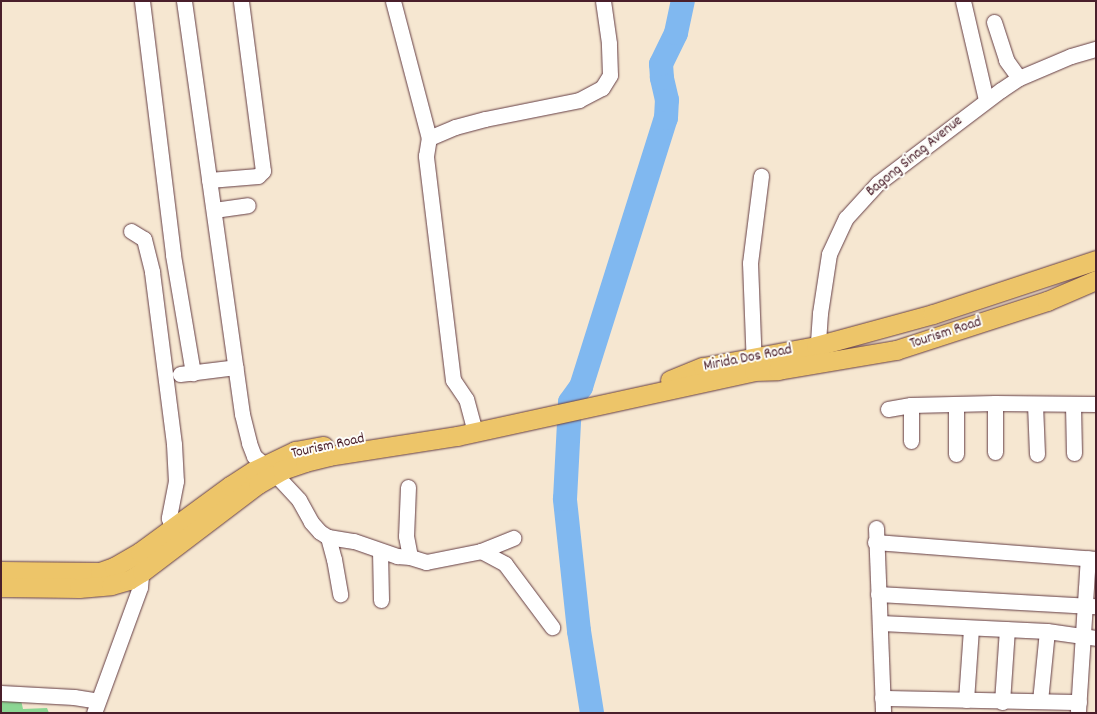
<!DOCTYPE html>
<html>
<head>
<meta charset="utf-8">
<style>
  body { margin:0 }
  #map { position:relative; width:1097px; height:714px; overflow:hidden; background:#f6e7d1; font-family:Dekko,sans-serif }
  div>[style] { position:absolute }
  .green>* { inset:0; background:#8bd693 }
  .river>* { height:24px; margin:-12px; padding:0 12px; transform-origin:12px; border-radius:12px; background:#80b8f0 }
  .roads { filter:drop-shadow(0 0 1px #643d44) drop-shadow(0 0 1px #643d44) }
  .minor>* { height:15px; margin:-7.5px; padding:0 7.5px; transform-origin:7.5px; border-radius:7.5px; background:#fff }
  .major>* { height:19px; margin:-9.5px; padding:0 9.5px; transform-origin:9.5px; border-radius:9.5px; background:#edc569 }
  span { translate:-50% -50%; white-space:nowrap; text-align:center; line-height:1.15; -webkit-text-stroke:4px #fdfcf7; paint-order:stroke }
  .street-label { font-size:15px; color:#4a1f2b }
  .frame { position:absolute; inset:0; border:2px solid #4a1f2b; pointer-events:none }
</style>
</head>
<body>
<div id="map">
  <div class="green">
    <div style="clip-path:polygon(1px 700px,21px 700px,23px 709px,47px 708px,49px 713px,1px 713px)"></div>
  </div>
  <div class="river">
    <div style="left:592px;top:713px;width:83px;rotate:-99deg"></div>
    <div style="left:579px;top:631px;width:133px;rotate:-96.1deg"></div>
    <div style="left:565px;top:499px;width:97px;rotate:-87deg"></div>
    <div style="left:570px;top:402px;width:19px;rotate:-54deg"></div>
    <div style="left:581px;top:387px;width:282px;rotate:-72.5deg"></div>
    <div style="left:666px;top:118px;width:18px;rotate:-87deg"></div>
    <div style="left:667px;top:100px;width:23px;rotate:-103deg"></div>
    <div style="left:662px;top:78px;width:14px;rotate:-94deg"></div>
    <div style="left:661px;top:64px;width:34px;rotate:-64deg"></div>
    <div style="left:676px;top:33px;width:33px;rotate:-78deg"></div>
  </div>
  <div class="roads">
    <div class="minor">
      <div style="left:142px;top:1px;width:256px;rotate:83deg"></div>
      <div style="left:173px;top:255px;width:120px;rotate:80.4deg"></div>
      <div style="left:184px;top:1px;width:417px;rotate:82deg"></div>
      <div style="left:242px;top:414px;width:30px;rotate:76deg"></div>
      <div style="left:249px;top:443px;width:14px;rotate:69deg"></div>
      <div style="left:254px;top:456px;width:28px;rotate:41deg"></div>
      <div style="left:275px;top:474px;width:35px;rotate:47deg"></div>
      <div style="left:299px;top:500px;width:25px;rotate:61deg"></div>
      <div style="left:311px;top:522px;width:13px;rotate:48deg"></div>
      <div style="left:320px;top:532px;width:9px;rotate:32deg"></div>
      <div style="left:328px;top:537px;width:26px;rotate:9deg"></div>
      <div style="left:354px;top:541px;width:46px;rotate:19.2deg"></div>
      <div style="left:397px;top:556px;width:13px;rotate:4deg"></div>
      <div style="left:393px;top:1px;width:142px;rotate:75.3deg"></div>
      <div style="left:963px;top:1px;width:102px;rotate:76.9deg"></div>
      <div style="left:994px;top:22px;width:40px;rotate:72deg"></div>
      <div style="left:1006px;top:60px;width:22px;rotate:54deg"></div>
      <div style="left:209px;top:180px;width:49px;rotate:-4.7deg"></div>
      <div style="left:258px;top:176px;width:7px;rotate:-45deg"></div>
      <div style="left:263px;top:171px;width:171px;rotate:-97.4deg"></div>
      <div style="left:214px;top:210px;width:34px;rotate:-8deg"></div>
      <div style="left:131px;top:231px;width:15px;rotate:32deg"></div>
      <div style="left:144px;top:239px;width:34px;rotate:76deg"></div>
      <div style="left:152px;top:272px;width:173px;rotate:82.7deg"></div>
      <div style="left:174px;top:444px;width:37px;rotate:87deg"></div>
      <div style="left:176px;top:481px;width:38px;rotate:101deg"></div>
      <div style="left:169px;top:518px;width:9px;rotate:72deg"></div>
      <div style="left:817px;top:356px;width:43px;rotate:-86deg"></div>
      <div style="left:820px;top:313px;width:60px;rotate:-81.3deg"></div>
      <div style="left:829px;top:254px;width:40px;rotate:-65deg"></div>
      <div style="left:846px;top:218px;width:47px;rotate:-47.6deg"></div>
      <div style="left:878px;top:183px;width:154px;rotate:-37.1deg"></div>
      <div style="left:1001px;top:90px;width:22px;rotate:-34deg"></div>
      <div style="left:1019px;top:78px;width:56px;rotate:-22.9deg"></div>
      <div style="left:1071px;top:56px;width:26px;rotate:-16deg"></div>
      <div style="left:754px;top:367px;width:104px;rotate:-92.2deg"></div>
      <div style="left:750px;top:263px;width:88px;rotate:-82.8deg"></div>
      <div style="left:180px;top:374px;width:56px;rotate:-7.1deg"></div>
      <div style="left:995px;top:403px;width:49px;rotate:90deg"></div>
      <div style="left:1035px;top:404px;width:50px;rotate:87.7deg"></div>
      <div style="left:911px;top:405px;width:36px;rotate:90deg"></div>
      <div style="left:956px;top:405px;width:49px;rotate:90deg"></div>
      <div style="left:1073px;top:405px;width:48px;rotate:88.8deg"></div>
      <div style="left:888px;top:409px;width:23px;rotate:-10deg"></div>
      <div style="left:911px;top:405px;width:84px;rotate:-1.4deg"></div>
      <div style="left:995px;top:403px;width:101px;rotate:0.6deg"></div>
      <div style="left:475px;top:432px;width:34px;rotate:-105deg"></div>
      <div style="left:466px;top:399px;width:23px;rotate:-124deg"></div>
      <div style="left:453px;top:380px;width:226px;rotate:-96.9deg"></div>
      <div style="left:426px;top:156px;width:18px;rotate:-81deg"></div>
      <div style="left:429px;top:138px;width:28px;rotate:-23deg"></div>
      <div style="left:455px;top:127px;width:31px;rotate:-15deg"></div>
      <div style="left:485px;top:119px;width:96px;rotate:-11.4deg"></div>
      <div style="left:579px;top:100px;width:26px;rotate:-28deg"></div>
      <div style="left:602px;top:88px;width:15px;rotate:-58deg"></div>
      <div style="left:610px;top:75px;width:32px;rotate:-92deg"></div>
      <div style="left:609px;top:43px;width:42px;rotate:-98.1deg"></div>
      <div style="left:408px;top:487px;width:49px;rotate:92.3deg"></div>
      <div style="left:406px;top:536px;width:21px;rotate:79deg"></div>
      <div style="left:410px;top:557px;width:17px;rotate:17deg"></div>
      <div style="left:426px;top:562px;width:56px;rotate:-11.3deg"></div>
      <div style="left:481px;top:551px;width:27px;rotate:28deg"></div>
      <div style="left:505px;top:564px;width:79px;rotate:53.3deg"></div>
      <div style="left:876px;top:528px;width:185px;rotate:87.8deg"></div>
      <div style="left:328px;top:537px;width:23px;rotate:75deg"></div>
      <div style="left:334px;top:559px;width:36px;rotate:80deg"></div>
      <div style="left:875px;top:542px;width:222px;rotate:4.4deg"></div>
      <div style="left:380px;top:551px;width:49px;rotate:88.8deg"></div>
      <div style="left:481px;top:551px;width:35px;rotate:-22deg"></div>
      <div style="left:878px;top:594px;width:218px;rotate:3.2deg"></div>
      <div style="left:881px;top:623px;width:166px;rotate:2.8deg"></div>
      <div style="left:1047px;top:631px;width:49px;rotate:8.1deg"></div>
      <div style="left:1px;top:693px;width:73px;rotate:3.1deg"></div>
      <div style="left:74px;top:697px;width:24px;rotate:9deg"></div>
      <div style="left:882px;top:698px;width:197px;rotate:1.2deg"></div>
      <div style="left:966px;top:700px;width:71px;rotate:-86deg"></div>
      <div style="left:1040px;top:701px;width:70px;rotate:-84.3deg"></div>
      <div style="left:1002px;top:702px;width:73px;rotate:-86.1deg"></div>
      <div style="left:1078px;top:711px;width:153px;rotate:-86.3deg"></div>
      <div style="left:94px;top:713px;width:134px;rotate:-69.9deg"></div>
      <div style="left:140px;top:587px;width:22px;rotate:-85deg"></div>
    </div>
    <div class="major">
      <div style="left:670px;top:380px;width:35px;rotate:-22deg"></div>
      <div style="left:703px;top:367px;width:115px;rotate:-10.5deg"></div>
      <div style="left:816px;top:346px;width:121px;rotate:-15.3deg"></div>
      <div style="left:933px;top:314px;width:172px;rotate:-18.3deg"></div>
      <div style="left:1px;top:571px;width:99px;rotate:0.6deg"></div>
      <div style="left:100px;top:572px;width:15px;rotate:-20deg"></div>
      <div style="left:114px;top:567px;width:30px;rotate:-30deg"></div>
      <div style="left:140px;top:552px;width:112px;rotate:-36.3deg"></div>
      <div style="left:230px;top:486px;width:27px;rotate:-33deg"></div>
      <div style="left:253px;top:471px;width:47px;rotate:-25.5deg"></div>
      <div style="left:295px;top:451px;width:29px;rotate:-10deg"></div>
      <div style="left:1px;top:587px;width:78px;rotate:0.7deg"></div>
      <div style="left:79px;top:588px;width:32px;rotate:-5deg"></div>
      <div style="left:111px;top:585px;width:19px;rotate:-16deg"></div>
      <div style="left:129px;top:580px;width:15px;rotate:-32deg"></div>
      <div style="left:142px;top:572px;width:146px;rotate:-37.2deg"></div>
      <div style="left:258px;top:484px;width:28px;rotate:-30deg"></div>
      <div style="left:282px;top:470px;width:24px;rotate:-19deg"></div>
      <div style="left:305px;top:462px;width:25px;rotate:-14deg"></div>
      <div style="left:329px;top:456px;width:130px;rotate:-8.9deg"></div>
      <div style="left:457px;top:436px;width:304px;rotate:-12.3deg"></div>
      <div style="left:754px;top:371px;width:24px;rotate:-2deg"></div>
      <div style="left:778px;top:370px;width:120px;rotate:-9.6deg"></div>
      <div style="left:896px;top:350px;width:159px;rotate:-18deg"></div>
      <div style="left:1047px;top:301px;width:53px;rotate:-23.2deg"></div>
    </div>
  </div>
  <div class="street-label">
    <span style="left:915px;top:157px;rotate:-39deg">Bagong Sinag Avenue</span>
    <span style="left:946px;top:334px;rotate:-18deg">Tourism Road</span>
    <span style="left:748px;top:359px;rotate:-11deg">Mirida Dos Road</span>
    <span style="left:328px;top:447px;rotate:-12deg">Tourism Road</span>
  </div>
  <div class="frame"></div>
</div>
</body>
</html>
